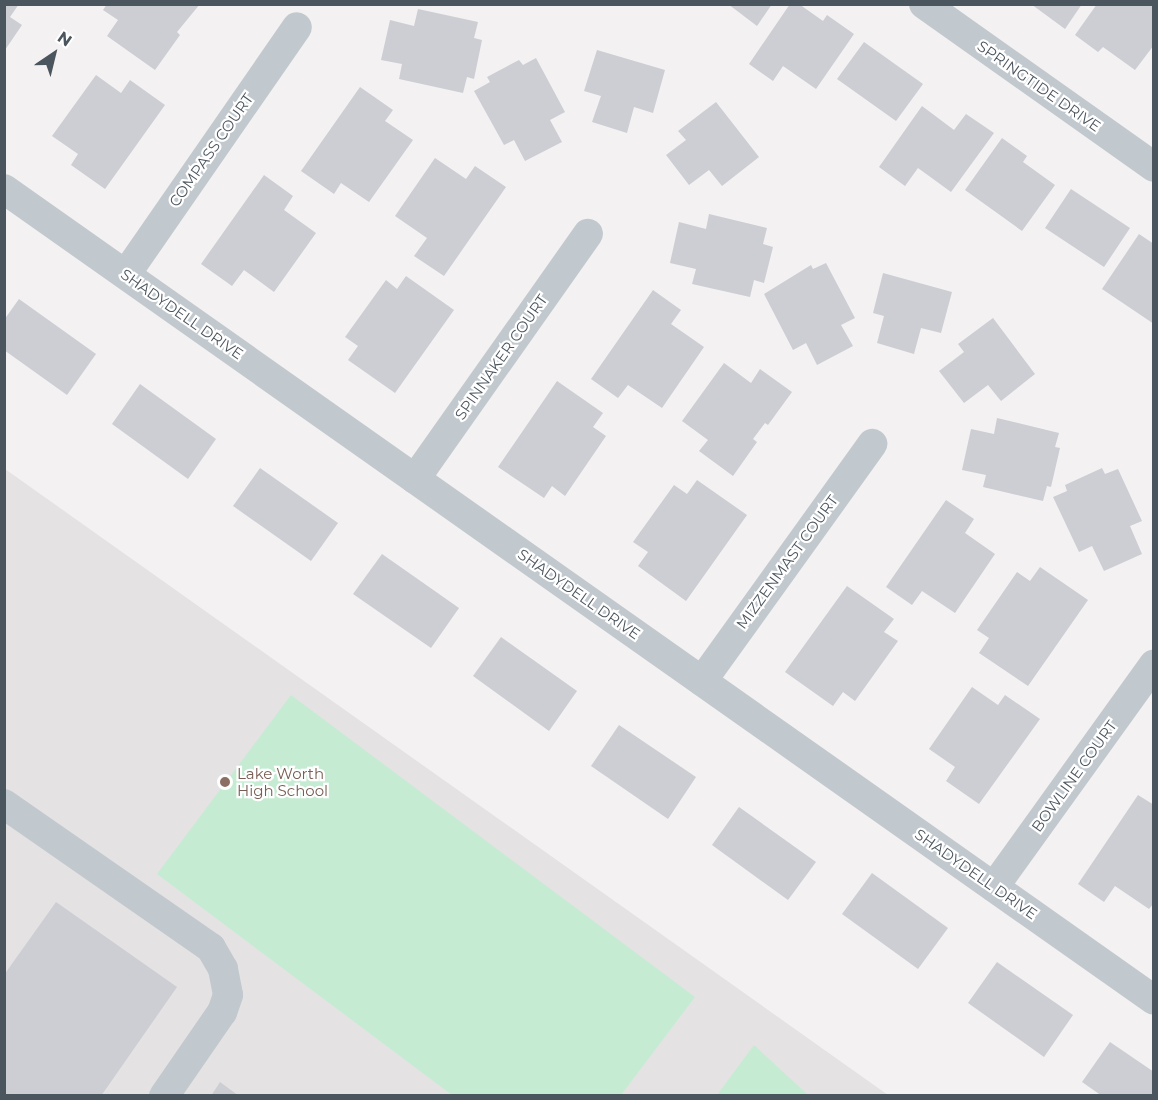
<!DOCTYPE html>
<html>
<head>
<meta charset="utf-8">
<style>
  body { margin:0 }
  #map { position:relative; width:1158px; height:1100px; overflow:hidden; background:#f3f1f1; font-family:Montserrat,sans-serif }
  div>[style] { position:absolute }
  .education>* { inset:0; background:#e4e2e3 }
  .green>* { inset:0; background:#c5ecd2 }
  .building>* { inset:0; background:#ccced3 }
  .minor>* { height:30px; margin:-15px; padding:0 15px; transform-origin:15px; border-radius:15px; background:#c1c9ce }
  .dots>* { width:16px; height:16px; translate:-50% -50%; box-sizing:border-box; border:3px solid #fff; border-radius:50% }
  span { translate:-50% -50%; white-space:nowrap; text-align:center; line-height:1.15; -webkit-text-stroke:4.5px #fff; paint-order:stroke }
  .street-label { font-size:15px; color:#4b555d }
  .education-label { font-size:15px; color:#785e54 }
  .left { translate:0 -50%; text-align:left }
  .frame { position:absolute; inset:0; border:6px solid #4b555d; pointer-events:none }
  .north { position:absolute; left:24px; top:24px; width:60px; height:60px; -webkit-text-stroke:4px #fff; paint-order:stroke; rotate:35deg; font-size:16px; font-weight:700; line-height:24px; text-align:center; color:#4b555d }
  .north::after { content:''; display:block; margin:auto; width:21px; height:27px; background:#4b555d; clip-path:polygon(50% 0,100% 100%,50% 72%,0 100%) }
</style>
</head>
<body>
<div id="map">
  <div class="education">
    <div style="clip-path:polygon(5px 469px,888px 1095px,5px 1095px)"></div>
  </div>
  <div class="green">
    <div style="clip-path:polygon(291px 695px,695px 997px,621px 1095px,452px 1095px,157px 874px)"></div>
    <div style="clip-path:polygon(754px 1045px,808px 1095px,717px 1095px)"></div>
  </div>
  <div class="building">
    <div style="clip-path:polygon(5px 4px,19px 4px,10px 17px,22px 25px,5px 50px)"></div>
    <div style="clip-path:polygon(107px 4px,200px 4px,177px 32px,180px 35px,155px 70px,107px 36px,118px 20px,103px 10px)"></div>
    <div style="clip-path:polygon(728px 4px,772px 4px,757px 26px)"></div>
    <div style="clip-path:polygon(790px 4px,799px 4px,823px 21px,827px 15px,854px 34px,816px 89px,783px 66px,773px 81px,749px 64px)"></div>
    <div style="clip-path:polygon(1031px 4px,1082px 4px,1065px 29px)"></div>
    <div style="clip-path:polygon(1097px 4px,1154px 4px,1154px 45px,1135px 70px,1103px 47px,1098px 52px,1075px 35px)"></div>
    <div style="clip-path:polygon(418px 9px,478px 22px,474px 38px,482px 40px,474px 79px,467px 77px,463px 93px,399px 79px,402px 64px,381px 60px,390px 20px,414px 26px)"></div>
    <div style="clip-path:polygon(864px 42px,923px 84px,896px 121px,837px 79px)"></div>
    <div style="clip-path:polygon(597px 50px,665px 70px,653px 113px,634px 107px,627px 133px,592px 122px,601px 96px,584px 91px)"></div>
    <div style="clip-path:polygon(536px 58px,565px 112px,550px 120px,562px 142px,525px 161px,514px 140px,504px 145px,474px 91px,490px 82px,487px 77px,519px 60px,523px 65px)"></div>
    <div style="clip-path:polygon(96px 75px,121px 93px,130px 80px,165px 105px,105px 189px,71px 165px,78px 154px,52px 136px)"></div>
    <div style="clip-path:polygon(360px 87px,393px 110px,385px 121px,413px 140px,369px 202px,341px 183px,334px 194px,301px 171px)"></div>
    <div style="clip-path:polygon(716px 102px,759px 157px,722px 186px,709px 170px,689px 185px,666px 155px,686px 140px,678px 131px)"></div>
    <div style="clip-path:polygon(922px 106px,954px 130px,966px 114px,994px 133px,951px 192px,918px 168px,905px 186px,879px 167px)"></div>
    <div style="clip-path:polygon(1002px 138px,1027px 156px,1023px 162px,1055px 185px,1022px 231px,965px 190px)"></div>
    <div style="clip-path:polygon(435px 158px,466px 179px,475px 166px,506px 187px,444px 276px,414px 256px,427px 238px,395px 216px)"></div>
    <div style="clip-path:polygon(264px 175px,293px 196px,284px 210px,316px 233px,274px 292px,244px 270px,232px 286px,201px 264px)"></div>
    <div style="clip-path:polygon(1071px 189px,1130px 228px,1104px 267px,1045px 228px)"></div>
    <div style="clip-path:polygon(709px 214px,767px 228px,763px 244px,773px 247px,764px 283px,754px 280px,750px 297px,692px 284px,696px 269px,670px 263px,679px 222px,706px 229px)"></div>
    <div style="clip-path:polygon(1139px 234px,1154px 244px,1154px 324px,1102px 289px)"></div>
    <div style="clip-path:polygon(826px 263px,855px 318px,841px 325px,853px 346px,817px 365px,806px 343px,793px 350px,764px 294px,811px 265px,813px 269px)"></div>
    <div style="clip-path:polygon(883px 273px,952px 292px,941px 333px,921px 328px,914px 354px,877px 343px,884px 316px,873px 313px)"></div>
    <div style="clip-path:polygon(406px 276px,454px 310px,395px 393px,348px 360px,358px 346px,345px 337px,386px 280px,397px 289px)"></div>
    <div style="clip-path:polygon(653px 290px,681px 310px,671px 324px,704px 347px,662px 408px,628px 385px,618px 398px,591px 379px)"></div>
    <div style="clip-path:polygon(19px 299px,96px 354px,67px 395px,4px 350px,4px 320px)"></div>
    <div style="clip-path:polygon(993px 318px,1035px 374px,1001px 401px,988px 385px,964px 403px,939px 371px,964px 352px,958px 344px)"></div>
    <div style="clip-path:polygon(724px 363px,751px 383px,760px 369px,792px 392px,768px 425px,765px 423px,753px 439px,757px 442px,733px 476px,699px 451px,708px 440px,682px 421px)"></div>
    <div style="clip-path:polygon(557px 381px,603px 413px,593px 427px,606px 436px,565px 496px,552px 486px,544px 498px,498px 467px)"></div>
    <div style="clip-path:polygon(140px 384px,216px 439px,188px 479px,112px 424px)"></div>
    <div style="clip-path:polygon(997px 418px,1059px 433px,1055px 447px,1060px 448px,1051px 487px,1047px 486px,1043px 501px,983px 487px,986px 475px,962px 470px,971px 429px,994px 434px)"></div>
    <div style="clip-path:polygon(260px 468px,338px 523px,311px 561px,233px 506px)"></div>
    <div style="clip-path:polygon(1102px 468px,1105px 474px,1118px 469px,1142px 521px,1130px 526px,1142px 554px,1104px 571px,1092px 546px,1079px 552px,1053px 497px,1067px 491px,1065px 485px)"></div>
    <div style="clip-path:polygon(697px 480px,747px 515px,686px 601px,638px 566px,648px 552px,633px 542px,674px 485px,687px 494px)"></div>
    <div style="clip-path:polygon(946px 500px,974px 519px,965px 533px,995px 554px,955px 613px,922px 591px,912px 605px,886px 587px)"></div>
    <div style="clip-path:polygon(382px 554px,459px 608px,431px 648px,353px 594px)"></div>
    <div style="clip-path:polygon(1040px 567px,1088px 600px,1028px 686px,979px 653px,989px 638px,977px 630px,1017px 572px,1030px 581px)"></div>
    <div style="clip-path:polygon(847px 586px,894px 619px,884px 632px,898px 641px,855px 701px,843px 692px,833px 706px,785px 672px)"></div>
    <div style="clip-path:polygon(501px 637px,577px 691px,549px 731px,473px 676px)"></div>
    <div style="clip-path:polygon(972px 687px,998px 705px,1005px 695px,1040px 719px,979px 804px,946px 781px,955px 767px,929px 749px)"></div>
    <div style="clip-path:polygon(619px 725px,696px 777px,668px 819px,591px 766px)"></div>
    <div style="clip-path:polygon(1138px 795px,1154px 805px,1154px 903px,1149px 909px,1115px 886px,1104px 902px,1078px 884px)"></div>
    <div style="clip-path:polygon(739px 807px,816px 862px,788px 900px,712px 845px)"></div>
    <div style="clip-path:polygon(872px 873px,948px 928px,918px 969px,842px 914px)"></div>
    <div style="clip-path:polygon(56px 902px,177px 987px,101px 1096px,4px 1096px,4px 975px)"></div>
    <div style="clip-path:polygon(997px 962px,1073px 1015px,1044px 1057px,968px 1003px)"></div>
    <div style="clip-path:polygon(1110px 1042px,1154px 1072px,1154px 1096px,1102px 1096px,1082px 1082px)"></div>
    <div style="clip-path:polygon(220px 1082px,239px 1096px,211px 1096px)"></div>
  </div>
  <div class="minor">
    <div style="left:924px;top:4px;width:282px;rotate:35.3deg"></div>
    <div style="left:4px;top:189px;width:1407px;rotate:35.19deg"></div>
    <div style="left:126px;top:274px;width:300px;rotate:-55.3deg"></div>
    <div style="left:415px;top:479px;width:300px;rotate:-54.8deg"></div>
    <div style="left:702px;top:681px;width:292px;rotate:-54.3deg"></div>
    <div style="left:4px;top:804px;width:252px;rotate:34.8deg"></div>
    <div style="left:211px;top:948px;width:24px;rotate:60deg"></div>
    <div style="left:223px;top:969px;width:26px;rotate:79deg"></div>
    <div style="left:228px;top:995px;width:18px;rotate:109deg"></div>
    <div style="left:222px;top:1012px;width:102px;rotate:124.6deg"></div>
    <div style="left:994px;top:887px;width:274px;rotate:-54.3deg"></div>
  </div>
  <div class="dots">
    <div style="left:225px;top:782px;background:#8d6e63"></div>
  </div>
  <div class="street-label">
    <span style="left:1039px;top:86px;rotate:35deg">SPRINGTIDE DRIVE</span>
    <span style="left:211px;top:150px;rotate:-55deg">COMPASS COURT</span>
    <span style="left:182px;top:314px;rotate:35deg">SHADYDELL DRIVE</span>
    <span style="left:501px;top:357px;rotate:-55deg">SPINNAKER COURT</span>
    <span style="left:787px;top:562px;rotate:-54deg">MIZZENMAST COURT</span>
    <span style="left:579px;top:594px;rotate:35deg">SHADYDELL DRIVE</span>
    <span style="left:1074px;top:776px;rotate:-54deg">BOWLINE COURT</span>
    <span style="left:976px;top:874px;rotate:35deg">SHADYDELL DRIVE</span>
  </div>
  <div class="education-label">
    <span class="left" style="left:237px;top:782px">Lake Worth<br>High School</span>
  </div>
  <div class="frame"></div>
  <div class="north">N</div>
</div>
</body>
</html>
